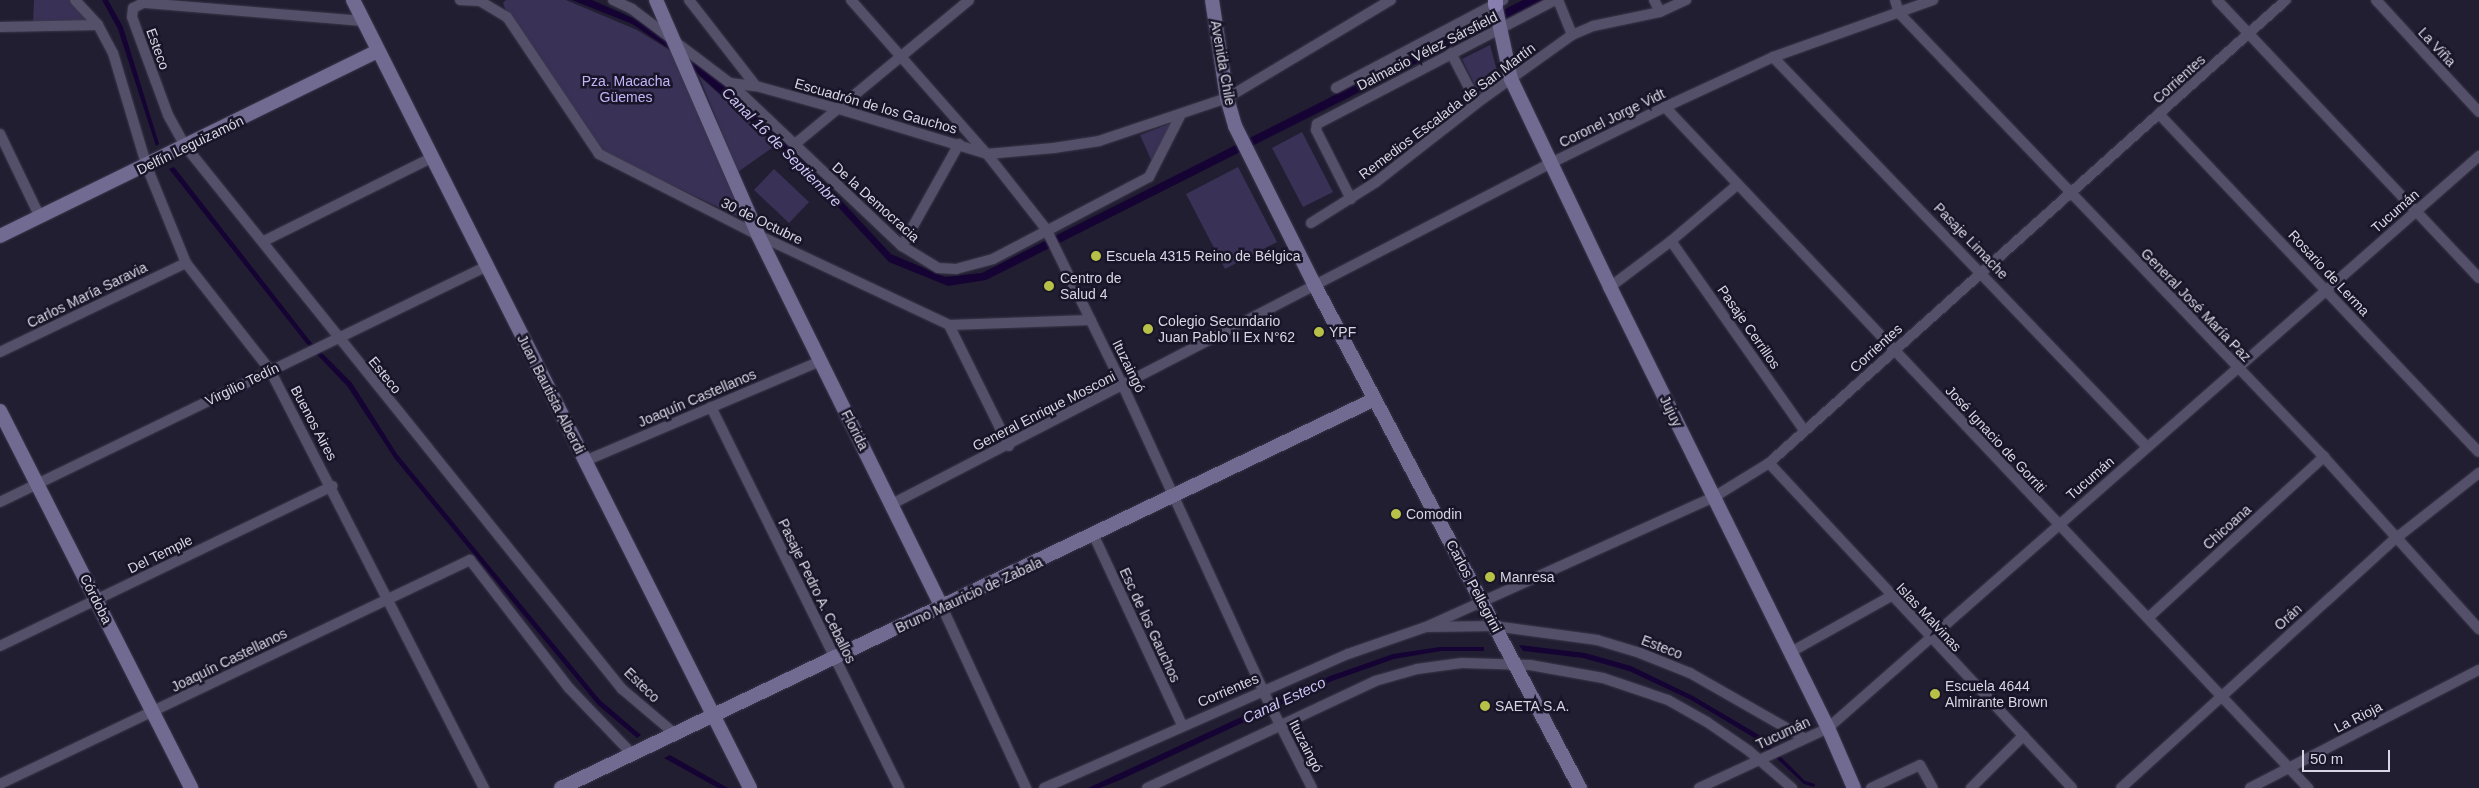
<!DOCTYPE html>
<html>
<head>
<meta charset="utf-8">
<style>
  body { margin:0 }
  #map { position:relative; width:2479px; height:788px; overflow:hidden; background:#221e32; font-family:Arial,sans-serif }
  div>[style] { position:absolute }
  .green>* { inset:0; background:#393156 }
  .water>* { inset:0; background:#150333 }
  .roads { filter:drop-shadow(0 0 1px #3b384b) drop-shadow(0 0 1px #3b384b) }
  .street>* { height:10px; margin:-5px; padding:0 5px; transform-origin:5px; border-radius:5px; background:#555069 }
  .secondary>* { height:14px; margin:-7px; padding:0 7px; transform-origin:7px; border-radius:7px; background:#716a91 }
  .primary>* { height:15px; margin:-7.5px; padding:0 7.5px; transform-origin:7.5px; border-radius:7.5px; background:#887eb0 }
  .dots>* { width:14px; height:14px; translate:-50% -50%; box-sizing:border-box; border:2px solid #191528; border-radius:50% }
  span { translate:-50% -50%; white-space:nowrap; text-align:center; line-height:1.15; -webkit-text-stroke:5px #191528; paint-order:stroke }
  .street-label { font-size:14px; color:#d8d6e4 }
  .park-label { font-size:14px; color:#c1b4f7 }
  .poi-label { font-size:14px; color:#d8d6e4 }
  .left { translate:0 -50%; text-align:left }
  .water-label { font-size:15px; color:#cec5f8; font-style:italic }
  .scale { position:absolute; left:2302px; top:750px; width:88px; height:22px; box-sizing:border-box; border:2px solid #d8d6e4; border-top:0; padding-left:6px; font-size:15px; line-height:18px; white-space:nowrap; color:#d8d6e4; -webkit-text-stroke:4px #191528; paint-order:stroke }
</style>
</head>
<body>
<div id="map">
  <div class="green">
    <div style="clip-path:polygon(34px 0,71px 0,93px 23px,33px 24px)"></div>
    <div style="clip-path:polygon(506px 0,566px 0,637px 30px,671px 51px,743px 219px,603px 152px,507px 14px,503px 3px)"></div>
    <div style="clip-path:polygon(1490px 45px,1500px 82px,1480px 96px,1462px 59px)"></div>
    <div style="clip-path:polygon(699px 76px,776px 145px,738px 172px)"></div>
    <div style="clip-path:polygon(1174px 122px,1152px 162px,1140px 135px)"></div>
    <div style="clip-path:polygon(1302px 132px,1333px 192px,1303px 207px,1272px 148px)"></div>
    <div style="clip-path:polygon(1238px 167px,1277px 242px,1225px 269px,1186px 194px)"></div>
    <div style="clip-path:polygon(774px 169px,809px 202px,789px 223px,754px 190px)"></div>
  </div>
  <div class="water">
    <div style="clip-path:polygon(102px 0,108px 0,123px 27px,159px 144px,156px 146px,118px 29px)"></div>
    <div style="clip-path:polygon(572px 0,592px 0,635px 19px,675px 46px,717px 78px,806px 163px,891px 254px,945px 277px,982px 273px,1523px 0,1542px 0,986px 280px,948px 286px,889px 262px,802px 168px,674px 52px,632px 24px)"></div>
    <div style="clip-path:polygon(174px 167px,310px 341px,352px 383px,397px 454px,600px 700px,641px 735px,637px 738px,598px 705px,395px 459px,347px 386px,306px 343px,169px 169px)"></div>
    <div style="clip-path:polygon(1519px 645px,1585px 653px,1631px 666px,1693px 696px,1759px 735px,1805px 781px,1815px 784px,1814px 787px,1804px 784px,1756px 739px,1691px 700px,1629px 671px,1583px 658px,1523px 651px)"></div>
    <div style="clip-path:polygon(1440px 647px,1484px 647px,1484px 651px,1441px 651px,1394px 659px,1332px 681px,1120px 780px,1100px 788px,1088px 788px,1330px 676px,1393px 654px)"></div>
    <div style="clip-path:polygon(670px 755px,728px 788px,718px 788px,664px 758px)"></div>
  </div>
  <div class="roads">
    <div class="street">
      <div style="left:75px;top:0;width:34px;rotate:47deg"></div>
      <div style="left:98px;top:25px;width:32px;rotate:62deg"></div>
      <div style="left:113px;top:53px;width:119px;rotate:73.4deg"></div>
      <div style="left:147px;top:167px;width:104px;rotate:67.9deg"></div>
      <div style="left:186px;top:263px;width:136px;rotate:51.9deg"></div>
      <div style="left:270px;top:370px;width:470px;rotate:62.9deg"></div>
      <div style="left:460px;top:0;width:20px;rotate:3deg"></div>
      <div style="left:480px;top:1px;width:31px;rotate:31deg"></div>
      <div style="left:507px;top:17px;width:165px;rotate:56.1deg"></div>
      <div style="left:599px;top:154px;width:178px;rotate:27deg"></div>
      <div style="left:758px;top:235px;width:211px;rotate:25.2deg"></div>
      <div style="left:949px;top:325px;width:142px;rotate:-2deg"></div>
      <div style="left:613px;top:0;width:21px;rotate:25deg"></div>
      <div style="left:632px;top:9px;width:123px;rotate:37.1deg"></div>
      <div style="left:730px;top:83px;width:237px;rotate:43.5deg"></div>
      <div style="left:902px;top:246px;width:42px;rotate:31.4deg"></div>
      <div style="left:938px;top:268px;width:18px;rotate:3deg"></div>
      <div style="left:956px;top:269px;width:38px;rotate:-15deg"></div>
      <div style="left:993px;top:259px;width:176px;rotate:-27.7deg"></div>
      <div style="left:1149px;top:177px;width:68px;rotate:-63.1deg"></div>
      <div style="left:689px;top:0;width:109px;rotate:52.1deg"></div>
      <div style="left:851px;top:0;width:205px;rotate:48.6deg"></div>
      <div style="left:987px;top:154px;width:95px;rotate:51.8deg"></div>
      <div style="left:1046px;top:229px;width:175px;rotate:63.9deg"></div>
      <div style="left:1123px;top:386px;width:342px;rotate:65.3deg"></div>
      <div style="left:1266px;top:697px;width:102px;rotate:63.2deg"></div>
      <div style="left:1558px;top:0;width:38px;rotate:68deg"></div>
      <div style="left:1654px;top:0;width:13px;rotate:63deg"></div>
      <div style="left:1895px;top:0;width:14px;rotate:73deg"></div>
      <div style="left:1899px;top:13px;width:615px;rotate:46.25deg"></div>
      <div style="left:2324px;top:457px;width:232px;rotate:48deg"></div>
      <div style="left:2217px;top:0;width:382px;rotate:46.7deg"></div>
      <div style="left:2376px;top:0;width:152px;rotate:47.4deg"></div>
      <div style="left:363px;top:21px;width:221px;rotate:-175.3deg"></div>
      <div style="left:143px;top:3px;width:11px;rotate:153deg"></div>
      <div style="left:133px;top:8px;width:9px;rotate:96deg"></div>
      <div style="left:132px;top:17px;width:104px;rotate:69.8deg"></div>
      <div style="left:168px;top:115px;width:37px;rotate:61deg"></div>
      <div style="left:186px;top:147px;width:696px;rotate:51.19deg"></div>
      <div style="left:622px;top:689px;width:70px;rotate:40.3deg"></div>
      <div style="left:0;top:27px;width:98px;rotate:-1.2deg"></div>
      <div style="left:1451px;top:53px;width:56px;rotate:62.5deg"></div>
      <div style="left:1773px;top:57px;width:540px;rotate:46.2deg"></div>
      <div style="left:730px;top:83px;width:26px;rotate:7deg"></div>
      <div style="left:756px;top:86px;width:86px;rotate:15.5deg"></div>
      <div style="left:839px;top:109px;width:155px;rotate:16.9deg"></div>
      <div style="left:987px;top:154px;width:67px;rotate:-5.1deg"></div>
      <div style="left:1054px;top:148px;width:46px;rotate:-8.8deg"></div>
      <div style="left:1099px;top:141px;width:135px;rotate:-18.6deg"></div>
      <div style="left:1227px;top:98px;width:191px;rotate:-30.9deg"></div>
      <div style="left:1336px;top:88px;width:189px;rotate:-27.8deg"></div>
      <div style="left:1665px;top:107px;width:937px;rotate:46.64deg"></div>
      <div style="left:2159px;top:114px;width:465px;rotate:46.6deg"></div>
      <div style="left:0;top:134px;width:92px;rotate:64.3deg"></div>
      <div style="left:794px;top:145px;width:227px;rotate:-39.6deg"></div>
      <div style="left:1351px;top:199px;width:77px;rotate:-116.9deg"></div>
      <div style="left:1316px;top:130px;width:6px;rotate:-81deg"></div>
      <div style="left:1317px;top:124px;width:268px;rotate:-27.5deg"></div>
      <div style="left:1311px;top:223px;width:77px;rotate:-32.2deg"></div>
      <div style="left:1376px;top:182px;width:128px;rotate:-38deg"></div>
      <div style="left:1477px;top:103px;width:117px;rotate:-35.6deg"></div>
      <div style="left:1572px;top:35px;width:23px;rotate:-23deg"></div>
      <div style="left:1593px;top:26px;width:68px;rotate:-11.8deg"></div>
      <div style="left:1660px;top:12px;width:29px;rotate:-25deg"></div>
      <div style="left:264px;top:241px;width:186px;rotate:-26.4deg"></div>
      <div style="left:1671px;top:241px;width:231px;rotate:54.9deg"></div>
      <div style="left:902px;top:246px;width:117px;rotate:-60.8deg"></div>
      <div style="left:1610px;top:287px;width:76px;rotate:-37deg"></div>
      <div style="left:1671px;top:241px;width:87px;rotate:-40.3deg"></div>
      <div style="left:949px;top:325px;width:135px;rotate:63.6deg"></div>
      <div style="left:0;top:352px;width:206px;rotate:-25.6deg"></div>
      <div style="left:711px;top:407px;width:425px;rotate:63.7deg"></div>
      <div style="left:585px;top:461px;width:256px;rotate:-23deg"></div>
      <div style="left:1769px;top:463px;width:444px;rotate:47deg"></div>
      <div style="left:0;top:502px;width:539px;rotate:-25.85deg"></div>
      <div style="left:892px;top:504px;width:742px;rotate:-27.36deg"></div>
      <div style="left:1551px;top:163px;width:127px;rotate:-26.2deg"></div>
      <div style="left:1665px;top:107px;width:119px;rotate:-24.8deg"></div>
      <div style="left:1773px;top:57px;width:170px;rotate:-19.6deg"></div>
      <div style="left:1094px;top:536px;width:208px;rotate:65deg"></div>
      <div style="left:942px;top:607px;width:200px;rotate:65.1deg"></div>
      <div style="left:2148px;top:618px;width:239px;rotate:-42.5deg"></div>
      <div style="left:1426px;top:627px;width:316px;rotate:-24.3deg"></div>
      <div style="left:1714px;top:497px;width:65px;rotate:-31.7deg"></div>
      <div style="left:1769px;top:463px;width:694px;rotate:-41.85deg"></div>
      <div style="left:0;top:646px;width:369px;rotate:-25.7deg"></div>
      <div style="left:1791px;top:652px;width:115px;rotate:-29.2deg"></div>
      <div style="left:0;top:784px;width:521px;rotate:-25.48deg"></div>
      <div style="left:470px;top:560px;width:162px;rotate:52.3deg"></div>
      <div style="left:569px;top:688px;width:91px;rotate:46.3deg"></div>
      <div style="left:1044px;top:788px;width:332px;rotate:-23.8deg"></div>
      <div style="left:1348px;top:654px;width:83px;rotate:-19.1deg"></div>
      <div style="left:1426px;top:627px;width:68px;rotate:-0.8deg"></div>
      <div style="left:1494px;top:626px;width:104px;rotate:7.7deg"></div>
      <div style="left:1597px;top:640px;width:45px;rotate:16.8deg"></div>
      <div style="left:1640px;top:653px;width:54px;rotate:21.8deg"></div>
      <div style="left:1690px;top:673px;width:131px;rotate:29.7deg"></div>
      <div style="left:1147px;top:788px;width:252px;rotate:-25.1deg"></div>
      <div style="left:1375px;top:681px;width:44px;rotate:-15.9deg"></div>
      <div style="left:1417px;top:669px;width:45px;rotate:-7.6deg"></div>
      <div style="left:1462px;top:663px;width:68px;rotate:1.7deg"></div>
      <div style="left:1530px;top:665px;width:74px;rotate:10.1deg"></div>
      <div style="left:1603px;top:678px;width:69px;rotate:18.7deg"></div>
      <div style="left:1668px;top:700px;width:45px;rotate:29.4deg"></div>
      <div style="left:1707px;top:722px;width:51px;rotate:34.6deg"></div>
      <div style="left:1749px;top:751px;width:57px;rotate:40.7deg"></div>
      <div style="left:1699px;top:788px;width:142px;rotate:-24.9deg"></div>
      <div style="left:1828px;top:728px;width:867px;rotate:-41.3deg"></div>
      <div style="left:1871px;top:788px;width:54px;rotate:-25.1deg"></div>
      <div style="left:1920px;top:765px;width:26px;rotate:61deg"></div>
      <div style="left:1971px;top:788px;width:74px;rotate:-45deg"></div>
      <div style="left:2121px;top:788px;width:370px;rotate:-42.3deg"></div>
      <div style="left:2395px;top:539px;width:107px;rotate:-38.2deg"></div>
      <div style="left:2250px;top:788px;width:258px;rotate:-27.3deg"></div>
    </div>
    <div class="secondary">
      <div style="left:353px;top:0;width:882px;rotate:63.26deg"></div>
      <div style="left:656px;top:0;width:256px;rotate:66.5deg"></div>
      <div style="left:758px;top:235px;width:415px;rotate:63.7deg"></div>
      <div style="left:1212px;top:0;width:99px;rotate:81.3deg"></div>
      <div style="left:1227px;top:98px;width:29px;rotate:74deg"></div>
      <div style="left:1235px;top:126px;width:177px;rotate:63.4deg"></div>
      <div style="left:1314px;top:284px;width:570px;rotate:62.18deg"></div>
      <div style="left:1495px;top:4px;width:77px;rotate:78deg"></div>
      <div style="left:1511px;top:79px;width:230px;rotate:64.5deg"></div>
      <div style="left:1610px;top:287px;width:492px;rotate:63.7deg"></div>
      <div style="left:1828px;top:728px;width:65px;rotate:66.6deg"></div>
      <div style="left:0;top:236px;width:421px;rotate:-26.1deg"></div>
      <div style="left:0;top:411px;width:423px;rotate:63.1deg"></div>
      <div style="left:561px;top:788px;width:902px;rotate:-25.54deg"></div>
    </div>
    <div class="primary">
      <div style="left:1495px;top:0;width:4px;rotate:90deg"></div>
    </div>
  </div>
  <div class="dots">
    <div style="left:1096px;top:256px;background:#b8c147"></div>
    <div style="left:1049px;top:286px;background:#b8c147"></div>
    <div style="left:1148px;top:329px;background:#b8c147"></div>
    <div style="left:1319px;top:332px;background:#b8c147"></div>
    <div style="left:1396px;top:514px;background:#b8c147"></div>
    <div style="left:1490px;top:577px;background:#b8c147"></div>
    <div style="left:1935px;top:694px;background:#b8c147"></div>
    <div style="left:1485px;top:706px;background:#b8c147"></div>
  </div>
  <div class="street-label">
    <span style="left:2437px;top:47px;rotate:47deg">La Viña</span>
    <span style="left:158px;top:49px;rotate:70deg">Esteco</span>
    <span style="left:1427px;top:51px;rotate:-27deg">Dalmacio Vélez Sársfield</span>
    <span style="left:1223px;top:63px;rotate:80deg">Avenida Chile</span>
    <span style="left:2179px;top:79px;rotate:-42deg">Corrientes</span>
    <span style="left:876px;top:106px;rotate:16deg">Escuadrón de los Gauchos</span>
    <span style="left:1447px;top:111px;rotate:-37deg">Remedios Escalada de San Martín</span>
    <span style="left:1612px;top:118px;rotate:-26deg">Coronel Jorge Vidt</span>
    <span style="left:190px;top:145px;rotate:-26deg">Delfín Leguizamón</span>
    <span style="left:876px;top:202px;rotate:42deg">De la Democracia</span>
    <span style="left:2395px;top:211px;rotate:-41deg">Tucumán</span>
    <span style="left:762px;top:221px;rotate:26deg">30 de Octubre</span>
    <span style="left:1971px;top:241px;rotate:46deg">Pasaje Limache</span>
    <span style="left:2329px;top:273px;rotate:47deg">Rosario de Lerma</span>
    <span style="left:87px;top:295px;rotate:-26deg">Carlos María Saravia</span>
    <span style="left:2196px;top:305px;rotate:46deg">General José María Paz</span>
    <span style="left:1749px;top:327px;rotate:55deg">Pasaje Cerrillos</span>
    <span style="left:1876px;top:348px;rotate:-42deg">Corrientes</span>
    <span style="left:1129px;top:366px;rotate:64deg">Ituzaingó</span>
    <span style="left:385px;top:375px;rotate:51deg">Esteco</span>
    <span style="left:242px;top:384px;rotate:-26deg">Virgilio Tedín</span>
    <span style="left:551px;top:394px;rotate:63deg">Juan Bautista Alberdi</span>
    <span style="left:697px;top:398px;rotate:-23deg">Joaquín Castellanos</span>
    <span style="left:1044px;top:411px;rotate:-27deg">General Enrique Mosconi</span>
    <span style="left:1671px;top:411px;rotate:64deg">Jujuy</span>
    <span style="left:314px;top:423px;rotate:62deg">Buenos Aires</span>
    <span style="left:855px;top:430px;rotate:63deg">Florida</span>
    <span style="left:1996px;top:439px;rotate:47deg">José Ignacio de Gorriti</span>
    <span style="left:2090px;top:478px;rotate:-41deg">Tucumán</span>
    <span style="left:2227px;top:527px;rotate:-42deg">Chicoana</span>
    <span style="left:160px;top:554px;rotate:-26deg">Del Temple</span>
    <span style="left:1474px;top:586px;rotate:62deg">Carlos Pellegrini</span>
    <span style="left:817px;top:591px;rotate:64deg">Pasaje Pedro A. Ceballos</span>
    <span style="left:969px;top:595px;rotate:-25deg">Bruno Mauricio de Zabala</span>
    <span style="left:96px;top:599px;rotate:63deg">Córdoba</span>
    <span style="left:1929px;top:617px;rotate:47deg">Islas Malvinas</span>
    <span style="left:2288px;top:617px;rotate:-42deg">Orán</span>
    <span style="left:1150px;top:625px;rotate:65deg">Esc de los Gauchos</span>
    <span style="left:1662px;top:647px;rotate:21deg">Esteco</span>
    <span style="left:229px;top:660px;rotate:-26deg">Joaquín Castellanos</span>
    <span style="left:642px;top:685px;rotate:44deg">Esteco</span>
    <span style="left:1228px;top:690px;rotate:-23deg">Corrientes</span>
    <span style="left:2358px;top:717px;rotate:-27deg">La Rioja</span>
    <span style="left:1783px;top:733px;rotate:-25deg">Tucumán</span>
    <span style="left:1306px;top:746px;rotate:63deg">Ituzaingó</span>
  </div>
  <div class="park-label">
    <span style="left:626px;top:89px">Pza. Macacha<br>Güemes</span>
  </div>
  <div class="poi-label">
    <span class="left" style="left:1106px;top:256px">Escuela 4315 Reino de Bélgica</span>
    <span class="left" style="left:1060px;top:286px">Centro de<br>Salud 4</span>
    <span class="left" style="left:1158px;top:329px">Colegio Secundario<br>Juan Pablo II Ex N°62</span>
    <span class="left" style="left:1329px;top:332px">YPF</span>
    <span class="left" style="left:1406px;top:514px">Comodin</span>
    <span class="left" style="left:1500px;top:577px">Manresa</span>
    <span class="left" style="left:1945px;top:694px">Escuela 4644<br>Almirante Brown</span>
    <span class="left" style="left:1495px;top:706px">SAETA S.A.</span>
  </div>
  <div class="water-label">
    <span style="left:782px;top:147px;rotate:45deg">Canal 16 de Septiembre</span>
    <span style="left:1284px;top:700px;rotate:-25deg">Canal Esteco</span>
  </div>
  <div class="scale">50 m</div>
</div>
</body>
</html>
